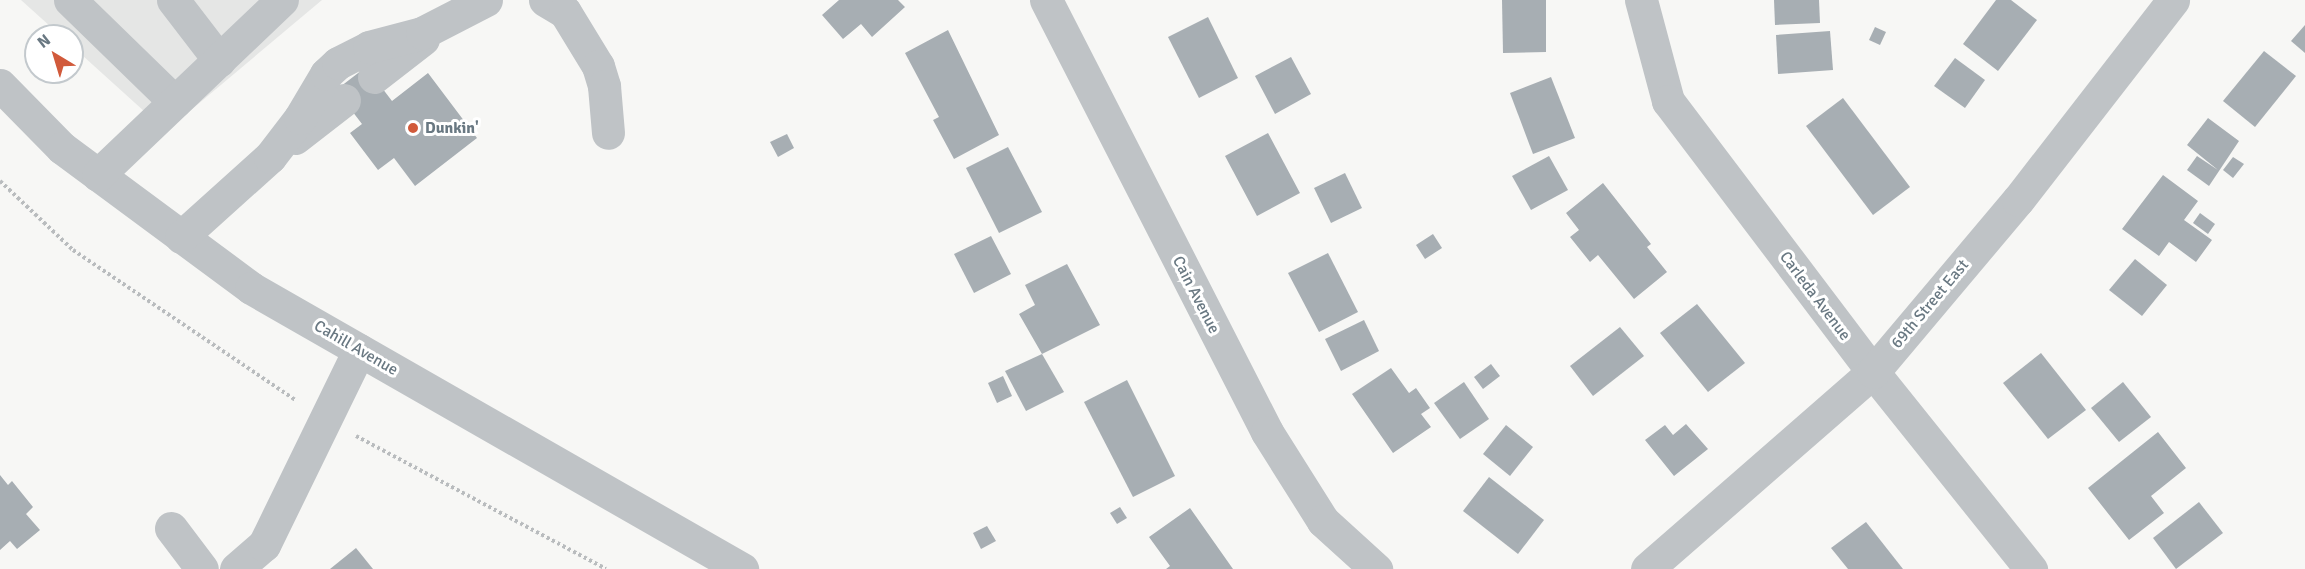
<!DOCTYPE html>
<html>
<head>
<meta charset="utf-8">
<style>
  body { margin:0 }
  #map { position:relative; width:2305px; height:569px; overflow:hidden; background:#f7f7f5; font-family:Signika,sans-serif }
  div>[style] { position:absolute }
  .built>* { inset:0; background:#e5e6e5 }
  .building>* { inset:0; background:#a7aeb3 }
  .path>* { height:4px; margin-top:-2px; transform-origin:0; background:repeating-linear-gradient(90deg,#b9bcbe 0 3px,transparent 0 6px) }
  .minor>* { height:33px; margin:-16.5px; padding:0 16.5px; transform-origin:16.5px; border-radius:16.5px; background:#bfc3c6 }
  .dots>* { width:16px; height:16px; translate:-50% -50%; box-sizing:border-box; border:3px solid #fff; border-radius:50% }
  span { translate:-50% -50%; white-space:nowrap; text-align:center; line-height:1.15; -webkit-text-stroke:6px #fff; paint-order:stroke }
  .poi-label { font-size:16px; color:#697882; font-weight:700 }
  .left { translate:0 -50%; text-align:left }
  .street-label { font-size:16px; color:#697882 }
  .north { position:absolute; left:24px; top:24px; width:60px; height:60px; box-sizing:border-box; background:#fff; border:2px solid #c3c9cd; border-radius:50%; rotate:322deg; font-size:16px; font-weight:700; line-height:24px; text-align:center; color:#697882 }
  .north::after { content:''; display:block; margin:auto; width:21px; height:27px; background:#d15a3b; clip-path:polygon(50% 0,100% 100%,50% 72%,0 100%) }
</style>
</head>
<body>
<div id="map">
  <div class="built">
    <div style="clip-path:polygon(21px 0,322px 0,166px 131px,72px 46px,72px 36px,61px 36px)"></div>
  </div>
  <div class="building">
    <div style="clip-path:polygon(839px 0,898px 0,905px 7px,872px 37px,861px 24px,843px 39px,822px 15px)"></div>
    <div style="clip-path:polygon(1502px 0,1546px 0,1546px 52px,1503px 53px)"></div>
    <div style="clip-path:polygon(1774px 0,1819px 0,1820px 23px,1775px 25px)"></div>
    <div style="clip-path:polygon(1996px 0,2011px 0,2037px 20px,1998px 71px,1963px 44px)"></div>
    <div style="clip-path:polygon(1208px 17px,1238px 78px,1199px 98px,1168px 37px)"></div>
    <div style="clip-path:polygon(2305px 25px,2305px 53px,2291px 41px)"></div>
    <div style="clip-path:polygon(1875px 27px,1886px 32px,1880px 45px,1869px 40px)"></div>
    <div style="clip-path:polygon(948px 30px,999px 135px,954px 159px,933px 120px,939px 117px,905px 53px)"></div>
    <div style="clip-path:polygon(1830px 31px,1833px 70px,1778px 74px,1776px 35px)"></div>
    <div style="clip-path:polygon(2264px 51px,2296px 76px,2255px 127px,2223px 101px)"></div>
    <div style="clip-path:polygon(1291px 57px,1311px 94px,1275px 114px,1255px 76px)"></div>
    <div style="clip-path:polygon(1955px 58px,1985px 80px,1965px 108px,1934px 86px)"></div>
    <div style="clip-path:polygon(366px 67px,392px 101px,428px 73px,477px 138px,415px 186px,394px 158px,378px 170px,350px 133px,362px 124px,336px 90px)"></div>
    <div style="clip-path:polygon(1551px 77px,1575px 138px,1533px 154px,1510px 93px)"></div>
    <div style="clip-path:polygon(1843px 98px,1910px 187px,1873px 215px,1806px 126px)"></div>
    <div style="clip-path:polygon(2208px 118px,2239px 141px,2209px 186px,2187px 170px,2197px 156px,2218px 170px,2187px 145px)"></div>
    <div style="clip-path:polygon(1268px 133px,1300px 193px,1257px 216px,1225px 156px)"></div>
    <div style="clip-path:polygon(787px 134px,794px 148px,778px 157px,770px 142px)"></div>
    <div style="clip-path:polygon(1008px 147px,1042px 212px,999px 233px,966px 168px)"></div>
    <div style="clip-path:polygon(1549px 156px,1568px 190px,1531px 210px,1512px 176px)"></div>
    <div style="clip-path:polygon(2233px 157px,2244px 164px,2233px 178px,2223px 170px)"></div>
    <div style="clip-path:polygon(1345px 173px,1362px 208px,1331px 223px,1314px 188px)"></div>
    <div style="clip-path:polygon(2163px 175px,2198px 201px,2184px 220px,2212px 240px,2196px 262px,2169px 242px,2159px 256px,2122px 229px)"></div>
    <div style="clip-path:polygon(1603px 183px,1651px 244px,1647px 247px,1667px 272px,1634px 299px,1598px 255px,1590px 262px,1570px 237px,1579px 230px,1566px 213px)"></div>
    <div style="clip-path:polygon(2200px 213px,2215px 224px,2208px 234px,2193px 223px)"></div>
    <div style="clip-path:polygon(1433px 234px,1442px 248px,1425px 259px,1416px 245px)"></div>
    <div style="clip-path:polygon(991px 236px,1011px 274px,974px 293px,954px 254px)"></div>
    <div style="clip-path:polygon(1328px 253px,1358px 312px,1319px 332px,1288px 273px)"></div>
    <div style="clip-path:polygon(2135px 259px,2167px 285px,2142px 316px,2109px 290px)"></div>
    <div style="clip-path:polygon(1067px 264px,1100px 325px,1042px 354px,1019px 314px,1035px 305px,1025px 285px)"></div>
    <div style="clip-path:polygon(1697px 304px,1745px 363px,1708px 392px,1660px 333px)"></div>
    <div style="clip-path:polygon(1364px 320px,1379px 351px,1341px 371px,1325px 339px)"></div>
    <div style="clip-path:polygon(1620px 327px,1644px 356px,1593px 396px,1570px 366px)"></div>
    <div style="clip-path:polygon(2041px 353px,2086px 410px,2048px 439px,2003px 383px)"></div>
    <div style="clip-path:polygon(1042px 354px,1064px 392px,1026px 411px,1005px 371px)"></div>
    <div style="clip-path:polygon(1491px 364px,1500px 376px,1483px 389px,1474px 377px)"></div>
    <div style="clip-path:polygon(1391px 368px,1409px 393px,1416px 388px,1430px 408px,1421px 414px,1431px 427px,1393px 453px,1352px 394px)"></div>
    <div style="clip-path:polygon(1003px 376px,1012px 396px,997px 403px,988px 383px)"></div>
    <div style="clip-path:polygon(1127px 380px,1175px 476px,1133px 497px,1084px 402px)"></div>
    <div style="clip-path:polygon(1464px 382px,1489px 419px,1460px 439px,1434px 403px)"></div>
    <div style="clip-path:polygon(2123px 382px,2151px 417px,2119px 442px,2091px 408px)"></div>
    <div style="clip-path:polygon(1686px 424px,1708px 449px,1674px 476px,1645px 440px,1665px 425px,1673px 435px)"></div>
    <div style="clip-path:polygon(1506px 425px,1533px 447px,1510px 476px,1483px 454px)"></div>
    <div style="clip-path:polygon(2158px 432px,2186px 468px,2151px 496px,2164px 513px,2129px 540px,2088px 488px)"></div>
    <div style="clip-path:polygon(0 475px,8px 485px,12px 481px,33px 507px,26px 514px,40px 530px,17px 549px,10px 541px,0 550px)"></div>
    <div style="clip-path:polygon(1489px 477px,1544px 520px,1518px 554px,1463px 511px)"></div>
    <div style="clip-path:polygon(2199px 502px,2223px 533px,2176px 569px,2153px 538px)"></div>
    <div style="clip-path:polygon(1120px 507px,1127px 518px,1117px 524px,1110px 513px)"></div>
    <div style="clip-path:polygon(1190px 508px,1233px 569px,1166px 569px,1170px 566px,1149px 537px)"></div>
    <div style="clip-path:polygon(1866px 522px,1903px 569px,1848px 569px,1831px 548px)"></div>
    <div style="clip-path:polygon(987px 526px,996px 541px,981px 549px,973px 533px)"></div>
    <div style="clip-path:polygon(356px 548px,373px 569px,330px 569px)"></div>
  </div>
  <div class="path">
    <div style="left:0;top:181px;width:100px;rotate:43.4deg"></div>
    <div style="left:73px;top:250px;width:268px;rotate:34deg"></div>
    <div style="left:356px;top:436px;width:283px;rotate:28deg"></div>
  </div>
  <div class="minor">
    <div style="left:70px;top:0;width:146px;rotate:44.2deg"></div>
    <div style="left:173px;top:0;width:76px;rotate:52.5deg"></div>
    <div style="left:545px;top:0;width:23px;rotate:31deg"></div>
    <div style="left:565px;top:12px;width:63px;rotate:58.6deg"></div>
    <div style="left:598px;top:66px;width:21px;rotate:73deg"></div>
    <div style="left:604px;top:86px;width:47px;rotate:85.1deg"></div>
    <div style="left:1046px;top:0;width:485px;rotate:62.9deg"></div>
    <div style="left:1267px;top:432px;width:105px;rotate:57.8deg"></div>
    <div style="left:1323px;top:521px;width:72px;rotate:42.2deg"></div>
    <div style="left:1641px;top:0;width:105px;rotate:75deg"></div>
    <div style="left:1668px;top:101px;width:340px;rotate:52.9deg"></div>
    <div style="left:1873px;top:372px;width:253px;rotate:51.3deg"></div>
    <div style="left:374px;top:77px;width:62px;rotate:-37.8deg"></div>
    <div style="left:0;top:85px;width:88px;rotate:45.5deg"></div>
    <div style="left:62px;top:148px;width:235px;rotate:36.5deg"></div>
    <div style="left:251px;top:288px;width:566px;rotate:29.78deg"></div>
    <div style="left:295px;top:138px;width:62px;rotate:-37.8deg"></div>
    <div style="left:98px;top:175px;width:254px;rotate:-43.6deg"></div>
    <div style="left:181px;top:237px;width:120px;rotate:-42deg"></div>
    <div style="left:270px;top:157px;width:49px;rotate:-52.4deg"></div>
    <div style="left:300px;top:118px;width:51px;rotate:-59.4deg"></div>
    <div style="left:326px;top:74px;width:16px;rotate:-43deg"></div>
    <div style="left:338px;top:63px;width:35px;rotate:-27deg"></div>
    <div style="left:369px;top:47px;width:55px;rotate:-14.8deg"></div>
    <div style="left:422px;top:33px;width:72px;rotate:-27.3deg"></div>
    <div style="left:171px;top:528px;width:51px;rotate:52.9deg"></div>
    <div style="left:236px;top:569px;width:37px;rotate:-41deg"></div>
    <div style="left:264px;top:545px;width:217px;rotate:-64deg"></div>
    <div style="left:1647px;top:569px;width:300px;rotate:-41.1deg"></div>
    <div style="left:1873px;top:372px;width:225px;rotate:-49.9deg"></div>
    <div style="left:2018px;top:200px;width:253px;rotate:-52.2deg"></div>
  </div>
  <div class="dots">
    <div style="left:413px;top:128px;background:#d15a3b"></div>
  </div>
  <div class="poi-label">
    <span class="left" style="left:425px;top:128px">Dunkin'</span>
  </div>
  <div class="street-label">
    <span style="left:1196px;top:295px;rotate:63deg">Cain Avenue</span>
    <span style="left:1815px;top:296px;rotate:53deg">Carleda Avenue</span>
    <span style="left:1930px;top:304px;rotate:-50deg">69th Street East</span>
    <span style="left:356px;top:348px;rotate:30deg">Cahill Avenue</span>
  </div>
  <div class="north">N</div>
</div>
</body>
</html>
